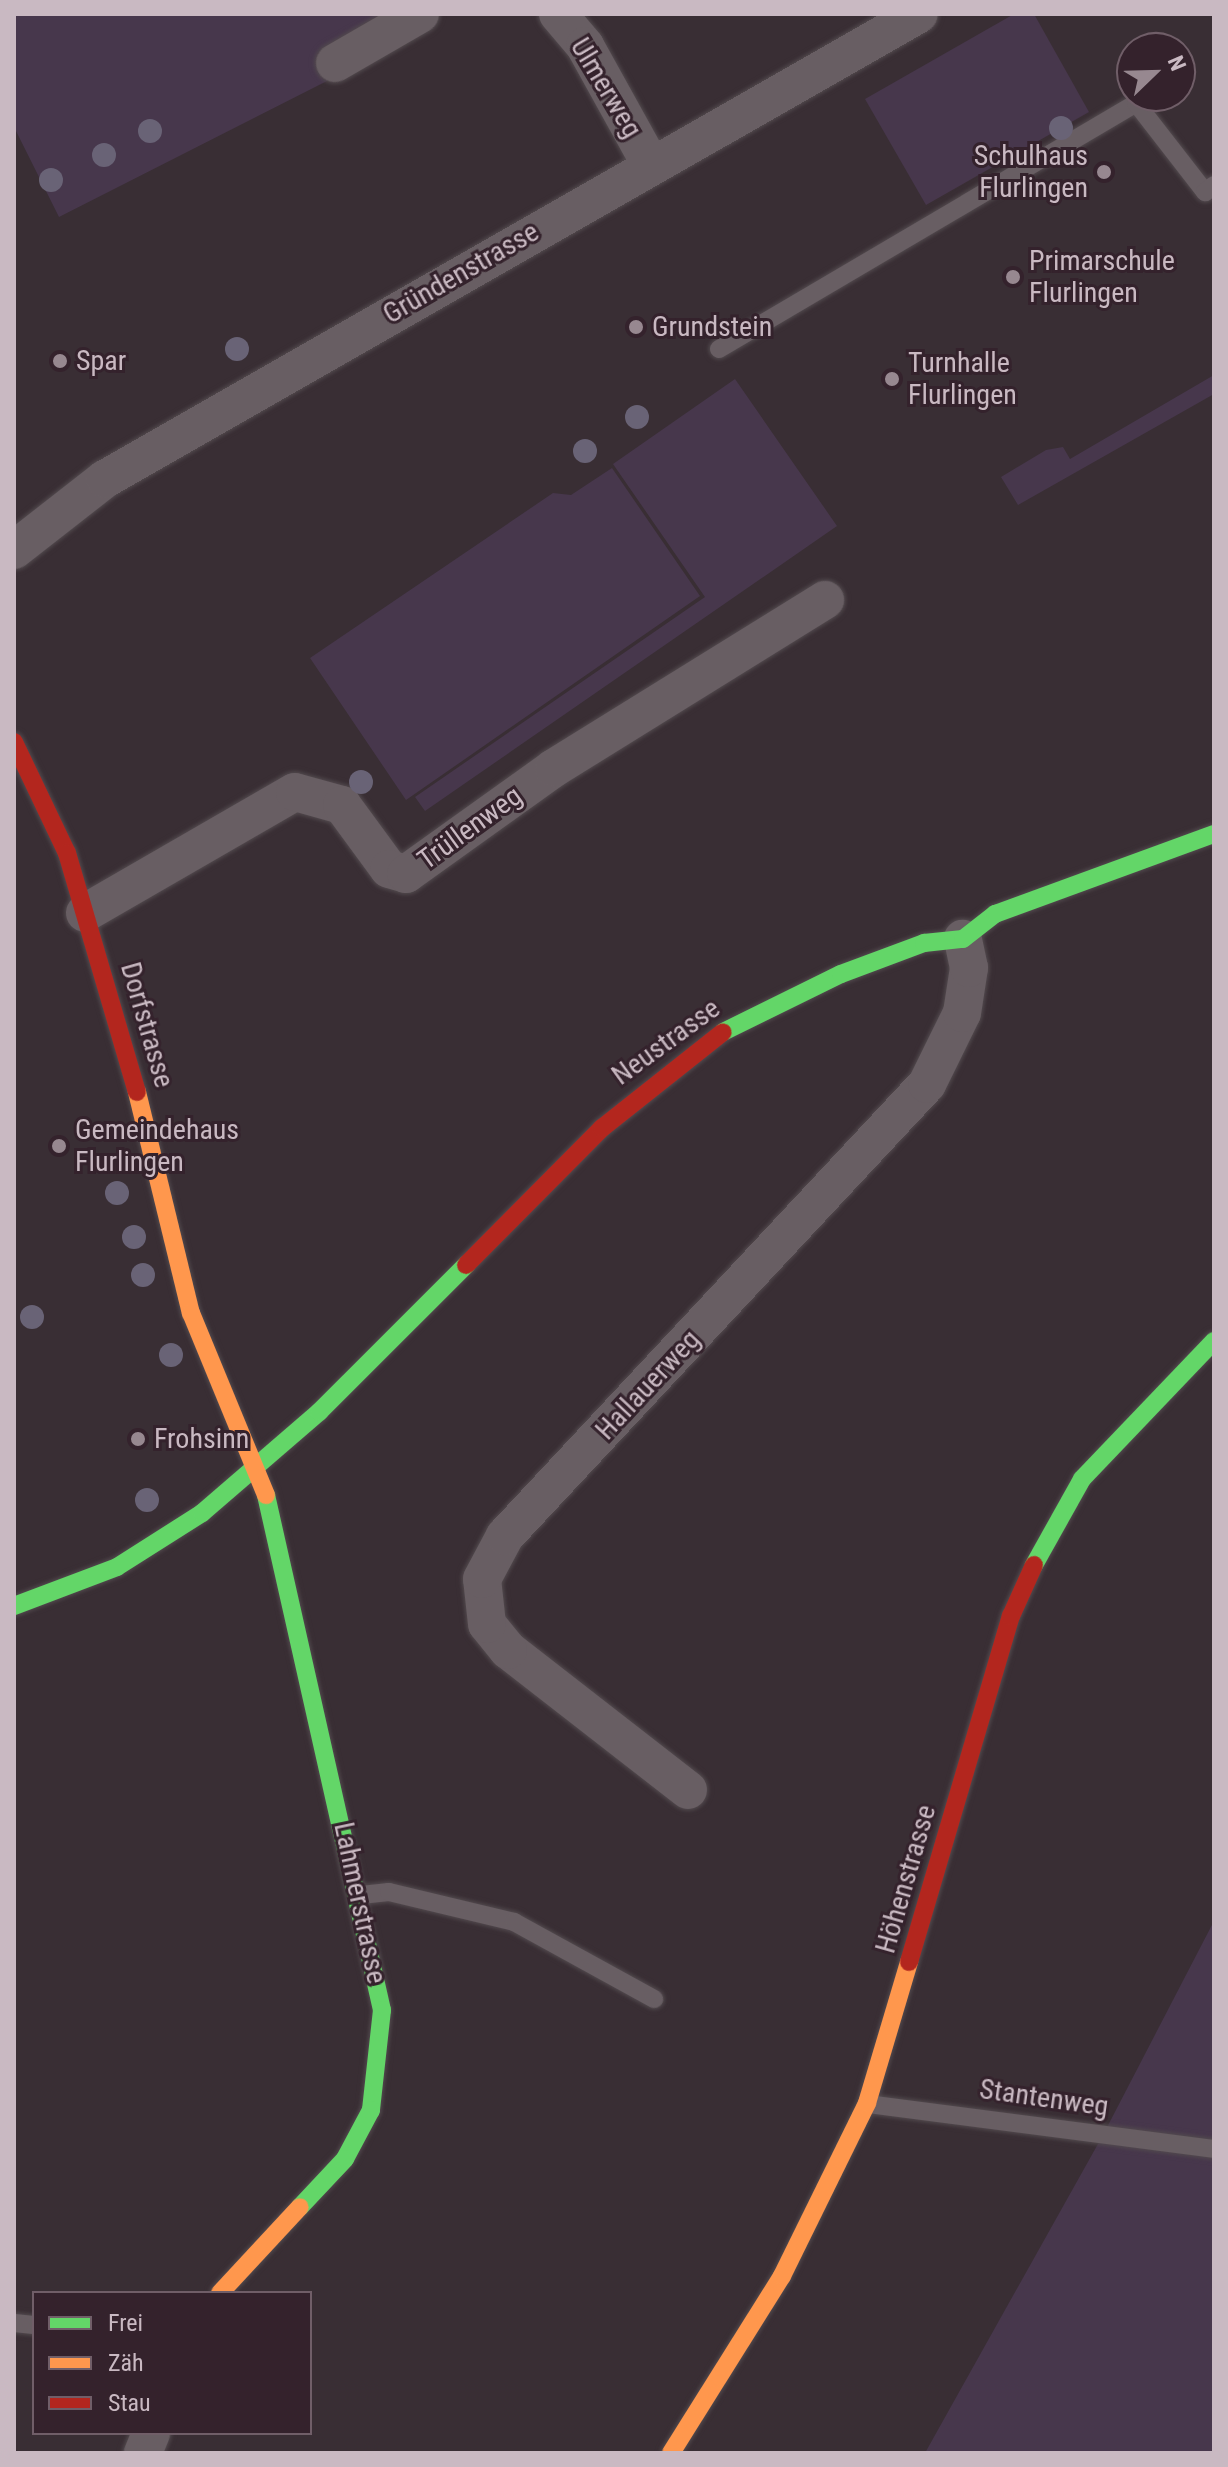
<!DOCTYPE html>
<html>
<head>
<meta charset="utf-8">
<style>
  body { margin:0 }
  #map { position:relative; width:1228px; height:2467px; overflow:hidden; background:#392e34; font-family:"Roboto Condensed",sans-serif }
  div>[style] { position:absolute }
  .green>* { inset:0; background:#47374c }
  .roads { filter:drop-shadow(0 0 2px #524a4e) drop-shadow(0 0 2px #524a4e) }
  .lane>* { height:18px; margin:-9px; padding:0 9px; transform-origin:9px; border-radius:9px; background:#685e63 }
  .street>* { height:38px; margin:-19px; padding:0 19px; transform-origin:19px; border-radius:19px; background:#685e63 }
  .fast>* { height:18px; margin:-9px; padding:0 9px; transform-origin:9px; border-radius:9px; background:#63d668 }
  .slow>* { height:18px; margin:-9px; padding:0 9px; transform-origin:9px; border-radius:9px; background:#ff974d }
  .jam>* { height:18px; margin:-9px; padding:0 9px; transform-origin:9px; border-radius:9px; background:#b3261e }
  .trees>* { width:24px; height:24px; margin:-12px; border-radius:50%; background:#696376 }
  .dots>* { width:22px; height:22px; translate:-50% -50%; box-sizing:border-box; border:4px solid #34222c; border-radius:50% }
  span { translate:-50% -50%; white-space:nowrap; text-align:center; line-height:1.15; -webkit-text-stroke:6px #34222c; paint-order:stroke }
  .street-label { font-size:28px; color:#c9b9c2 }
  .poi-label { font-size:28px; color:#c9b9c2 }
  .right { translate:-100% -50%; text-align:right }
  .left { translate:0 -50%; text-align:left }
  .frame { position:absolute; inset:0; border:16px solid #c9b9c2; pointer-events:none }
  .legend { position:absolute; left:32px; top:2291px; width:280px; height:144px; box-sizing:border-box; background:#34222c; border:2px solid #705e68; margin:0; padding:10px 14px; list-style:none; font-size:24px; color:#c9b9c2 }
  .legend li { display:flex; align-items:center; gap:16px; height:40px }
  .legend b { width:40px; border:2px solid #705e68 }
  .north { position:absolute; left:1116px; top:32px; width:80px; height:80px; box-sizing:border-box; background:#34222c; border:2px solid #705e68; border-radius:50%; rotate:67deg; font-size:22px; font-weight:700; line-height:32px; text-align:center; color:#c9b9c2 }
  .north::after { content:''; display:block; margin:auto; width:28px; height:36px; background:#978890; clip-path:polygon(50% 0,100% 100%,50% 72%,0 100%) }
</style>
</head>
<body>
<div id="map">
  <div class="green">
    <div style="clip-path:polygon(14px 14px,420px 14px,335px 63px,327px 81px,59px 217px,14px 127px)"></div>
    <div style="clip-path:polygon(1014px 14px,1034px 14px,1089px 112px,926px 205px,865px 99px)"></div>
    <div style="clip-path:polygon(1214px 375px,1214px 394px,1018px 505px,1001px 477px,1046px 450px,1063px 447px,1070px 459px)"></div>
    <div style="clip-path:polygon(735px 379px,837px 526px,425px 811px,415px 797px,705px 597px,613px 464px)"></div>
    <div style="clip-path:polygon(612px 468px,700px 596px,406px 800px,310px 658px,553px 493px,571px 495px)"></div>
    <div style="clip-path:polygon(1214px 1921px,1214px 2453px,925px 2453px,1103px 2135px)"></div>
  </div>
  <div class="roads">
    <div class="lane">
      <div style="left:719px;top:349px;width:484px;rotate:-30.5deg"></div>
      <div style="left:1136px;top:103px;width:113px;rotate:52.2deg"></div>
      <div style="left:1205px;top:192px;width:11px;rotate:-38deg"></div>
      <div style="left:361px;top:1895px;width:28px;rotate:-6deg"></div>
      <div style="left:389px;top:1892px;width:129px;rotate:13.5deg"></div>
      <div style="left:514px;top:1922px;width:160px;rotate:28.8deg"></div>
      <div style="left:868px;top:2104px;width:349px;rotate:7.4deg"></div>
      <div style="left:14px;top:2323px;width:20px;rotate:6deg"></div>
    </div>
    <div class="street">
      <div style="left:558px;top:14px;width:42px;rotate:49.8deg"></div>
      <div style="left:585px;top:46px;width:136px;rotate:61deg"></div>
      <div style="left:335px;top:63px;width:98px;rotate:-30deg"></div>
      <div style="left:14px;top:550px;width:115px;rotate:-38deg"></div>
      <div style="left:105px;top:479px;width:937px;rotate:-29.74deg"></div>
      <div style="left:85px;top:913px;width:242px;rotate:-30deg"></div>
      <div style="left:295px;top:792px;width:49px;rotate:15.5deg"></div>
      <div style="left:342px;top:805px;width:79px;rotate:53.7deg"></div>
      <div style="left:389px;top:869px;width:18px;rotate:16deg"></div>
      <div style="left:406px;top:874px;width:182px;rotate:-35.6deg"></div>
      <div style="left:554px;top:768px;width:319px;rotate:-31.8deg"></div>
      <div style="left:688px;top:1790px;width:228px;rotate:-142.1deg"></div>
      <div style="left:508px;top:1650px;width:33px;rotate:-129deg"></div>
      <div style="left:487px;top:1624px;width:45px;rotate:-96.3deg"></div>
      <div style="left:482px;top:1579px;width:49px;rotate:-61.9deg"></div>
      <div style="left:505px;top:1536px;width:618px;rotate:-46.97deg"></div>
      <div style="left:927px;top:1084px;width:79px;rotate:-63.8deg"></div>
      <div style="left:962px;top:1013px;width:46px;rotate:-81.2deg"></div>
      <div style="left:969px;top:968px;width:30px;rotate:-102deg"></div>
      <div style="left:143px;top:2453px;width:22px;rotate:-68deg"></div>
    </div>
    <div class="fast">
      <div style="left:723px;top:1032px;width:131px;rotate:-26.2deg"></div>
      <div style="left:841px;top:974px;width:89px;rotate:-20.5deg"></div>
      <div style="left:924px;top:943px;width:39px;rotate:-6deg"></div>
      <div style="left:963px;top:939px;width:41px;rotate:-38deg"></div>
      <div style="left:995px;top:914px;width:233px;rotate:-20.1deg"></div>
      <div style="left:266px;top:1495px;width:528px;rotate:77.31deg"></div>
      <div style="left:382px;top:2010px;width:101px;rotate:96.3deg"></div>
      <div style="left:371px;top:2110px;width:55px;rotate:118deg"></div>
      <div style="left:345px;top:2159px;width:66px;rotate:133.2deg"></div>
      <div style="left:1034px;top:1565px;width:98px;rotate:-60.8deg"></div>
      <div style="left:1082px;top:1479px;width:191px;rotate:-46.3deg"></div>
      <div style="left:14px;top:1606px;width:110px;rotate:-20.7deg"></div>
      <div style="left:117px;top:1567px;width:101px;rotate:-32.4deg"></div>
      <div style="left:202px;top:1513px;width:155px;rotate:-40.8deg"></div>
      <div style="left:319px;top:1412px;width:208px;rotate:-45deg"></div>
    </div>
    <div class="slow">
      <div style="left:137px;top:1092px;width:228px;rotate:76.3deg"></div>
      <div style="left:191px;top:1313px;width:197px;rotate:67.6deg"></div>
      <div style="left:220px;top:2293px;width:117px;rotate:-47.1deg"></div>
      <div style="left:671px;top:2453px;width:209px;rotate:-57.9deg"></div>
      <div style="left:782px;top:2276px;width:193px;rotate:-63.8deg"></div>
      <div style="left:867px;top:2103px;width:147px;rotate:-73.4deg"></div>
    </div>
    <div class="jam">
      <div style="left:14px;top:742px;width:123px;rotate:64.5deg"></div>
      <div style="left:67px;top:853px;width:249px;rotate:73.7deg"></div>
      <div style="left:466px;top:1265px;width:193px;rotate:-45.2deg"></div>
      <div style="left:602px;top:1128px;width:154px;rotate:-38.4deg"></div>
      <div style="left:909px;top:1962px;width:361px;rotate:-73.6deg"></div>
      <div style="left:1011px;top:1616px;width:56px;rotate:-65.7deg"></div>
    </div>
  </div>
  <div class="trees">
    <div style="left:1061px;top:128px"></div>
    <div style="left:150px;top:131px"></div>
    <div style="left:104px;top:155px"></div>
    <div style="left:51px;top:180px"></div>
    <div style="left:237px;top:349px"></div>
    <div style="left:637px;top:417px"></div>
    <div style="left:585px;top:451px"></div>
    <div style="left:361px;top:782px"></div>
    <div style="left:117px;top:1193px"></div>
    <div style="left:134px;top:1237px"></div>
    <div style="left:143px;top:1275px"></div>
    <div style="left:32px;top:1317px"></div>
    <div style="left:171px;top:1355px"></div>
    <div style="left:147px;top:1500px"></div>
  </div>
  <div class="dots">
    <div style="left:1104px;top:172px;background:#978890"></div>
    <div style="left:1013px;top:277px;background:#978890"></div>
    <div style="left:636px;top:327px;background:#978890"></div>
    <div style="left:60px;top:361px;background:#978890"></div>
    <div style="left:892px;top:379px;background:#978890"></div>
    <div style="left:59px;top:1146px;background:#978890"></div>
    <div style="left:138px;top:1439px;background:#978890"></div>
  </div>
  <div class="street-label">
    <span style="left:606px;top:88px;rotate:59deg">Ulmerweg</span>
    <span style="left:461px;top:273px;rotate:-30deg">Gründenstrasse</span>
    <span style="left:470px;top:828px;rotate:-36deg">Trüllenweg</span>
    <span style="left:147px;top:1025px;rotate:74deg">Dorfstrasse</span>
    <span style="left:666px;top:1042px;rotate:-36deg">Neustrasse</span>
    <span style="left:648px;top:1385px;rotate:-47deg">Hallauerweg</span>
    <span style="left:906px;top:1879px;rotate:-74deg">Höhenstrasse</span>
    <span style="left:360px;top:1903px;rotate:78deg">Lahmerstrasse</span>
    <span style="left:1044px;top:2098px;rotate:8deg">Stantenweg</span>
  </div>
  <div class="poi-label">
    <span class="right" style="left:1088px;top:172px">Schulhaus<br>Flurlingen</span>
    <span class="left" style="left:1029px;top:277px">Primarschule<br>Flurlingen</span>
    <span class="left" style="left:652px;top:327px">Grundstein</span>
    <span class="left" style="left:76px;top:361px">Spar</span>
    <span class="left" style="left:908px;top:379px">Turnhalle<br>Flurlingen</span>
    <span class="left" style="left:75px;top:1146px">Gemeindehaus<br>Flurlingen</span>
    <span class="left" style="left:154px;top:1439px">Frohsinn</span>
  </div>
  <div class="frame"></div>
  <ul class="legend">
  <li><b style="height:10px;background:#63d668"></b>Frei</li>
  <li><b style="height:10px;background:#ff974d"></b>Zäh</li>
  <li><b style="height:10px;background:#b3261e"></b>Stau</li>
  </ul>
  <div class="north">N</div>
</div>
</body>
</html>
